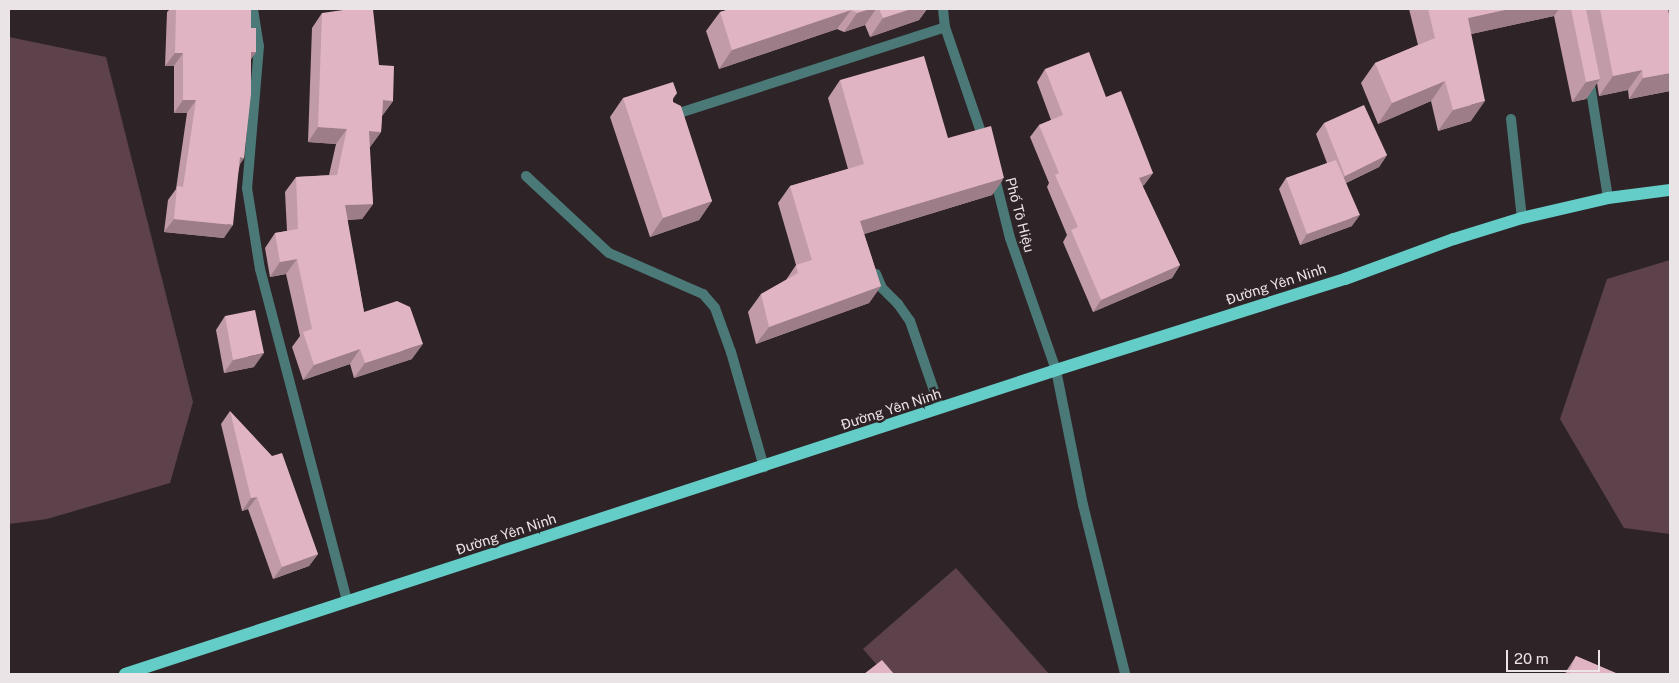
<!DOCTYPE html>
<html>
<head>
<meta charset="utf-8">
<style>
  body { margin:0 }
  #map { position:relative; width:1679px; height:683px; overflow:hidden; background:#2e2427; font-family:"Public Sans",sans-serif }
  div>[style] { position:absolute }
  .green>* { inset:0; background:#5d424b }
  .lane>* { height:10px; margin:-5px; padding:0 5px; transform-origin:5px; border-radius:5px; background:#4b7977 }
  .street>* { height:10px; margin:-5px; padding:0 5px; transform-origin:5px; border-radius:5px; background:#4b7977 }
  .primary>* { height:12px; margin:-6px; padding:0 6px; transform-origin:6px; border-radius:6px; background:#65cdc8 }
  .wall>* { inset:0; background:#c19ba7 }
  .shaded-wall>* { inset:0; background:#9d7e88 }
  .building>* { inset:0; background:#e0b4c2 }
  span { translate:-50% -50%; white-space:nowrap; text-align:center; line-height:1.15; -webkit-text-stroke:5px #2e2427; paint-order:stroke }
  .street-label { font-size:14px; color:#ebe4e6 }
  .frame { position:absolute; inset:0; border:10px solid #ebe4e6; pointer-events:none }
  .scale { position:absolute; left:1506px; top:650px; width:94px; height:22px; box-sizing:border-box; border:2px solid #ebe4e6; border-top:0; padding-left:6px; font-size:15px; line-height:18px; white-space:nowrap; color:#ebe4e6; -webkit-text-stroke:4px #2e2427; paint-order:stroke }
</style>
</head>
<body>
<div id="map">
  <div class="green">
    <div style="clip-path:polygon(9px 37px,106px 57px,193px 402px,170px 483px,47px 519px,9px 524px)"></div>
    <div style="clip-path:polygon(1670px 260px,1670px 534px,1624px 528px,1560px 419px,1607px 279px)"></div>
    <div style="clip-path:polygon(956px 568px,1049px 674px,885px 674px,863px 649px)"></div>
  </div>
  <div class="lane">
    <div style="left:1589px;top:78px;width:121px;rotate:81deg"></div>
    <div style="left:670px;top:116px;width:289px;rotate:-17.9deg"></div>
    <div style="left:1511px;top:119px;width:100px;rotate:83.7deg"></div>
    <div style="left:876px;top:274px;width:15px;rotate:67deg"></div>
    <div style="left:882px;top:288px;width:23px;rotate:45deg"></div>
    <div style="left:898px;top:304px;width:21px;rotate:55deg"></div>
    <div style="left:910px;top:321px;width:92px;rotate:71deg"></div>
  </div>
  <div class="street">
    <div style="left:253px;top:9px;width:37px;rotate:81deg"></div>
    <div style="left:259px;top:46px;width:143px;rotate:94.8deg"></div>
    <div style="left:247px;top:188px;width:82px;rotate:80.9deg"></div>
    <div style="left:260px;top:269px;width:343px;rotate:75.3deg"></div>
    <div style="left:943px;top:9px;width:18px;rotate:84deg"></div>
    <div style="left:945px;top:27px;width:120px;rotate:71.1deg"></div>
    <div style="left:994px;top:174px;width:66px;rotate:76deg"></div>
    <div style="left:1010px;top:238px;width:140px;rotate:70.8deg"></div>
    <div style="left:1056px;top:370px;width:138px;rotate:78.7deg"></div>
    <div style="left:1083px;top:505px;width:174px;rotate:76deg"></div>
    <div style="left:526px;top:176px;width:113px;rotate:42.9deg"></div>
    <div style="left:609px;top:253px;width:103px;rotate:23.6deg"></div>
    <div style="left:703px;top:294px;width:18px;rotate:49deg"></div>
    <div style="left:715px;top:308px;width:47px;rotate:70deg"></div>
    <div style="left:731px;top:352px;width:120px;rotate:74deg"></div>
  </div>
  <div class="primary">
    <div style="left:125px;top:674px;width:979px;rotate:-18.08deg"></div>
    <div style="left:1056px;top:370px;width:303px;rotate:-17.5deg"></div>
    <div style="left:1345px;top:279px;width:116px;rotate:-20.2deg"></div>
    <div style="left:1454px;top:239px;width:71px;rotate:-17.2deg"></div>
    <div style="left:1522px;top:218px;width:88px;rotate:-13.1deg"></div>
    <div style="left:1608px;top:198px;width:63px;rotate:-7.4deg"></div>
  </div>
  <div class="wall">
    <div style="clip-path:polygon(170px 9px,251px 9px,251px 28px,256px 52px,251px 59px,244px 158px,240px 164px,224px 238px,164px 232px,168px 200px,176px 189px,187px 113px,174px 113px,174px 66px,165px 66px,167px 12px)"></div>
    <div style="clip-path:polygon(730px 9px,927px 9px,919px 20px,870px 37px,865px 25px,844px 32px,837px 29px,719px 69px,706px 31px,720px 12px)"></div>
    <div style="clip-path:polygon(1409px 9px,1668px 9px,1670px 21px,1670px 91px,1629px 99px,1628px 90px,1599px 96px,1597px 83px,1586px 99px,1572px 102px,1554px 16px,1471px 34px,1471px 121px,1438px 131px,1431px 101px,1378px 124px,1361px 83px,1375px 63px,1418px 45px)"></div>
    <div style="clip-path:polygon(322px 13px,379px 65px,393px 101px,382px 116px,381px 132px,370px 147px,369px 147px,373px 204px,362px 219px,347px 220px,364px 312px,412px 359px,354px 378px,350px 364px,303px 380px,292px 347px,300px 336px,286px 274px,270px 277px,265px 248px,275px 233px,287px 231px,285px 192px,296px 177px,329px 175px,336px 144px,308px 142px,312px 28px)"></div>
    <div style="clip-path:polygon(1045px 69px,1106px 97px,1153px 173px,1144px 185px,1142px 186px,1180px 265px,1172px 278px,1093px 312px,1063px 242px,1067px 235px,1047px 187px,1049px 183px,1030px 137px,1039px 125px,1051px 120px,1037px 82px)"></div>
    <div style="clip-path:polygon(840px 80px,948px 138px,1004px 178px,992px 195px,864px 234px,881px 286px,869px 303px,756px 344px,748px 312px,761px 294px,786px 280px,796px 265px,778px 203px,790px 186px,848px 169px,828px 98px)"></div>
    <div style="clip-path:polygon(677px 93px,673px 99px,673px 102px,712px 201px,699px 220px,650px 237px,610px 117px,623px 98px)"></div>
    <div style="clip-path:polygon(1324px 123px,1387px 155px,1379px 167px,1346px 183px,1352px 226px,1300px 245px,1279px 189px,1286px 178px,1327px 163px,1316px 134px)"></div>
    <div style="clip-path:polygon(225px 316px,254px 367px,224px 373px,216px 330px)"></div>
    <div style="clip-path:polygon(230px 411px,318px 554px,309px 566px,273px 579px,248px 509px,242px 511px,221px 424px)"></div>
    <div style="clip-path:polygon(1576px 656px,1618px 674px,1565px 674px,1567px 670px)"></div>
  </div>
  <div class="shaded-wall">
    <div style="clip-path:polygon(870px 9px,876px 9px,865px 25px,844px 32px,857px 13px)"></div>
    <div style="clip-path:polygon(911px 9px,927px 9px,919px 20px,870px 37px,883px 18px)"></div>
    <div style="clip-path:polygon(1353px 9px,1377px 9px,1352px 10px)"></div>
    <div style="clip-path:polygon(1509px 9px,1559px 9px,1554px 16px,1453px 38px,1468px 18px)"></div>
    <div style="clip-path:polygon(851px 10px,837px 29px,719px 69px,732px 50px)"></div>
    <div style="clip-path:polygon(251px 52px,256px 52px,247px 65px)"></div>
    <div style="clip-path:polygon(175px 53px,183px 53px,174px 66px,165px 66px)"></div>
    <div style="clip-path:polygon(1642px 70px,1628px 90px,1599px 96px,1613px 76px)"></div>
    <div style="clip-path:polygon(1670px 73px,1670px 91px,1629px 99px,1643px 78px)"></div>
    <div style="clip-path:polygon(1600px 79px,1586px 99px,1572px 102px,1586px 82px)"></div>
    <div style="clip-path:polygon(1445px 81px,1431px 101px,1378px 124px,1392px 103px)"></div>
    <div style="clip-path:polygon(183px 100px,196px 100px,187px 113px,174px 113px)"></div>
    <div style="clip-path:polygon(383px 100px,393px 101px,382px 116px)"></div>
    <div style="clip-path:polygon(1485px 101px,1471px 121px,1438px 131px,1453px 110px)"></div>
    <div style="clip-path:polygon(318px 127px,347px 129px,336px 144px,308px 142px)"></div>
    <div style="clip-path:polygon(369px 131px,381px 132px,370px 147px,358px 146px)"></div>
    <div style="clip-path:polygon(1387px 155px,1379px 167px,1336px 188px,1345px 176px)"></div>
    <div style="clip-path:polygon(240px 157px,244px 158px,235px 171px)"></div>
    <div style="clip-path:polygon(1153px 173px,1144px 185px,1130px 190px,1139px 178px)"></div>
    <div style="clip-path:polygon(1004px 178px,992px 195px,848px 239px,860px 221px)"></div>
    <div style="clip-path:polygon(712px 201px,699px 220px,650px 237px,663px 218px)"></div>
    <div style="clip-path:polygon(373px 204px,362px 219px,334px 220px,345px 205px)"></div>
    <div style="clip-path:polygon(1360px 215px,1352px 226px,1300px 245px,1307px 234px)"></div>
    <div style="clip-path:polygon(174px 219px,233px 225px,224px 238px,164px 232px)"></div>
    <div style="clip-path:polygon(297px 259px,286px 274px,270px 277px,280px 262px)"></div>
    <div style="clip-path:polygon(1180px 265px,1172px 278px,1093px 312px,1101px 300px)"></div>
    <div style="clip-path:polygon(881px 286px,869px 303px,756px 344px,769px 327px)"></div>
    <div style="clip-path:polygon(423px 344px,412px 359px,354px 378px,365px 363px)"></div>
    <div style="clip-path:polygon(360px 349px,350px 364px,303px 380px,314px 365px)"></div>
    <div style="clip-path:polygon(264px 353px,254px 367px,224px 373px,233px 360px)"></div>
    <div style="clip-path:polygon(257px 497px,248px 509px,242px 511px,251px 498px)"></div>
    <div style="clip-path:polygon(318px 554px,309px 566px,273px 579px,282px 567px)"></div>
  </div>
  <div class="building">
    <div style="clip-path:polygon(176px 9px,251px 9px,251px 28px,256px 28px,256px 52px,251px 52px,251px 94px,244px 158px,240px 157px,233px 225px,174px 219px,177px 186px,183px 187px,196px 100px,183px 100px,183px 53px,175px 53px)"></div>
    <div style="clip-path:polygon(350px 9px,373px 9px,379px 65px,394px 66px,393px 101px,383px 100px,381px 132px,369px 131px,373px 204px,345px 205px,364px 312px,397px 301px,410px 307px,423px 344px,365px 363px,360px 349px,314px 365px,303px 332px,312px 329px,297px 259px,280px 262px,275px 233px,298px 229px,296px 177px,337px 175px,347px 129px,318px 127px,322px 13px)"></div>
    <div style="clip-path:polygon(730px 9px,870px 9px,857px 13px,851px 10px,732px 50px,720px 12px)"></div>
    <div style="clip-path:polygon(879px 9px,911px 9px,883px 18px)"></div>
    <div style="clip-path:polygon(1428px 9px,1509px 9px,1468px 18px,1485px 101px,1453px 110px,1445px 81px,1392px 103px,1375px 63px,1435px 38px)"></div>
    <div style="clip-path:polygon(1571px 9px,1586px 9px,1600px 79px,1586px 82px)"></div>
    <div style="clip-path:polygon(1600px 9px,1668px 9px,1670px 21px,1670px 73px,1643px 78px,1642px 70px,1613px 76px)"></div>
    <div style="clip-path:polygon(1089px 52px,1106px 97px,1121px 91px,1153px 173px,1139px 178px,1180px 265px,1101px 300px,1071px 230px,1078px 227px,1055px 175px,1059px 173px,1039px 125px,1063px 115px,1045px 69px)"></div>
    <div style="clip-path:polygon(924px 56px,948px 138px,991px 126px,1004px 178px,860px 221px,881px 286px,769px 327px,761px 294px,798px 273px,796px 265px,812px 260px,790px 186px,864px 164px,840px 80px)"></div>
    <div style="clip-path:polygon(673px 82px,677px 93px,673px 97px,673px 102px,681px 106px,712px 201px,663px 218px,623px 98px)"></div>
    <div style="clip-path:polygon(1364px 105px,1387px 155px,1345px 176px,1324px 123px)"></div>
    <div style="clip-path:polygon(1336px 160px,1360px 215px,1307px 234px,1286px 178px)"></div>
    <div style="clip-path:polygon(255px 310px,264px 353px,233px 360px,225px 316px)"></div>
    <div style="clip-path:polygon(230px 411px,272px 456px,282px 453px,318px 554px,282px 567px,257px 497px,251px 498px)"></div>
    <div style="clip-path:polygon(1576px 656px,1618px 674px,1568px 674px)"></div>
    <div style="clip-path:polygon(882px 660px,894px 674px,864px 674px)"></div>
  </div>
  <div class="street-label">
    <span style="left:1020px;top:215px;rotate:75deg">Phố Tô Hiệu</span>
    <span style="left:1276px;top:284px;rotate:-18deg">Đường Yên Ninh</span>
    <span style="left:891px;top:409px;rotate:-18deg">Đường Yên Ninh</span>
    <span style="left:506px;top:534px;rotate:-18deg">Đường Yên Ninh</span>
  </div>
  <div class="frame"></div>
  <div class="scale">20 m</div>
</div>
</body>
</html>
